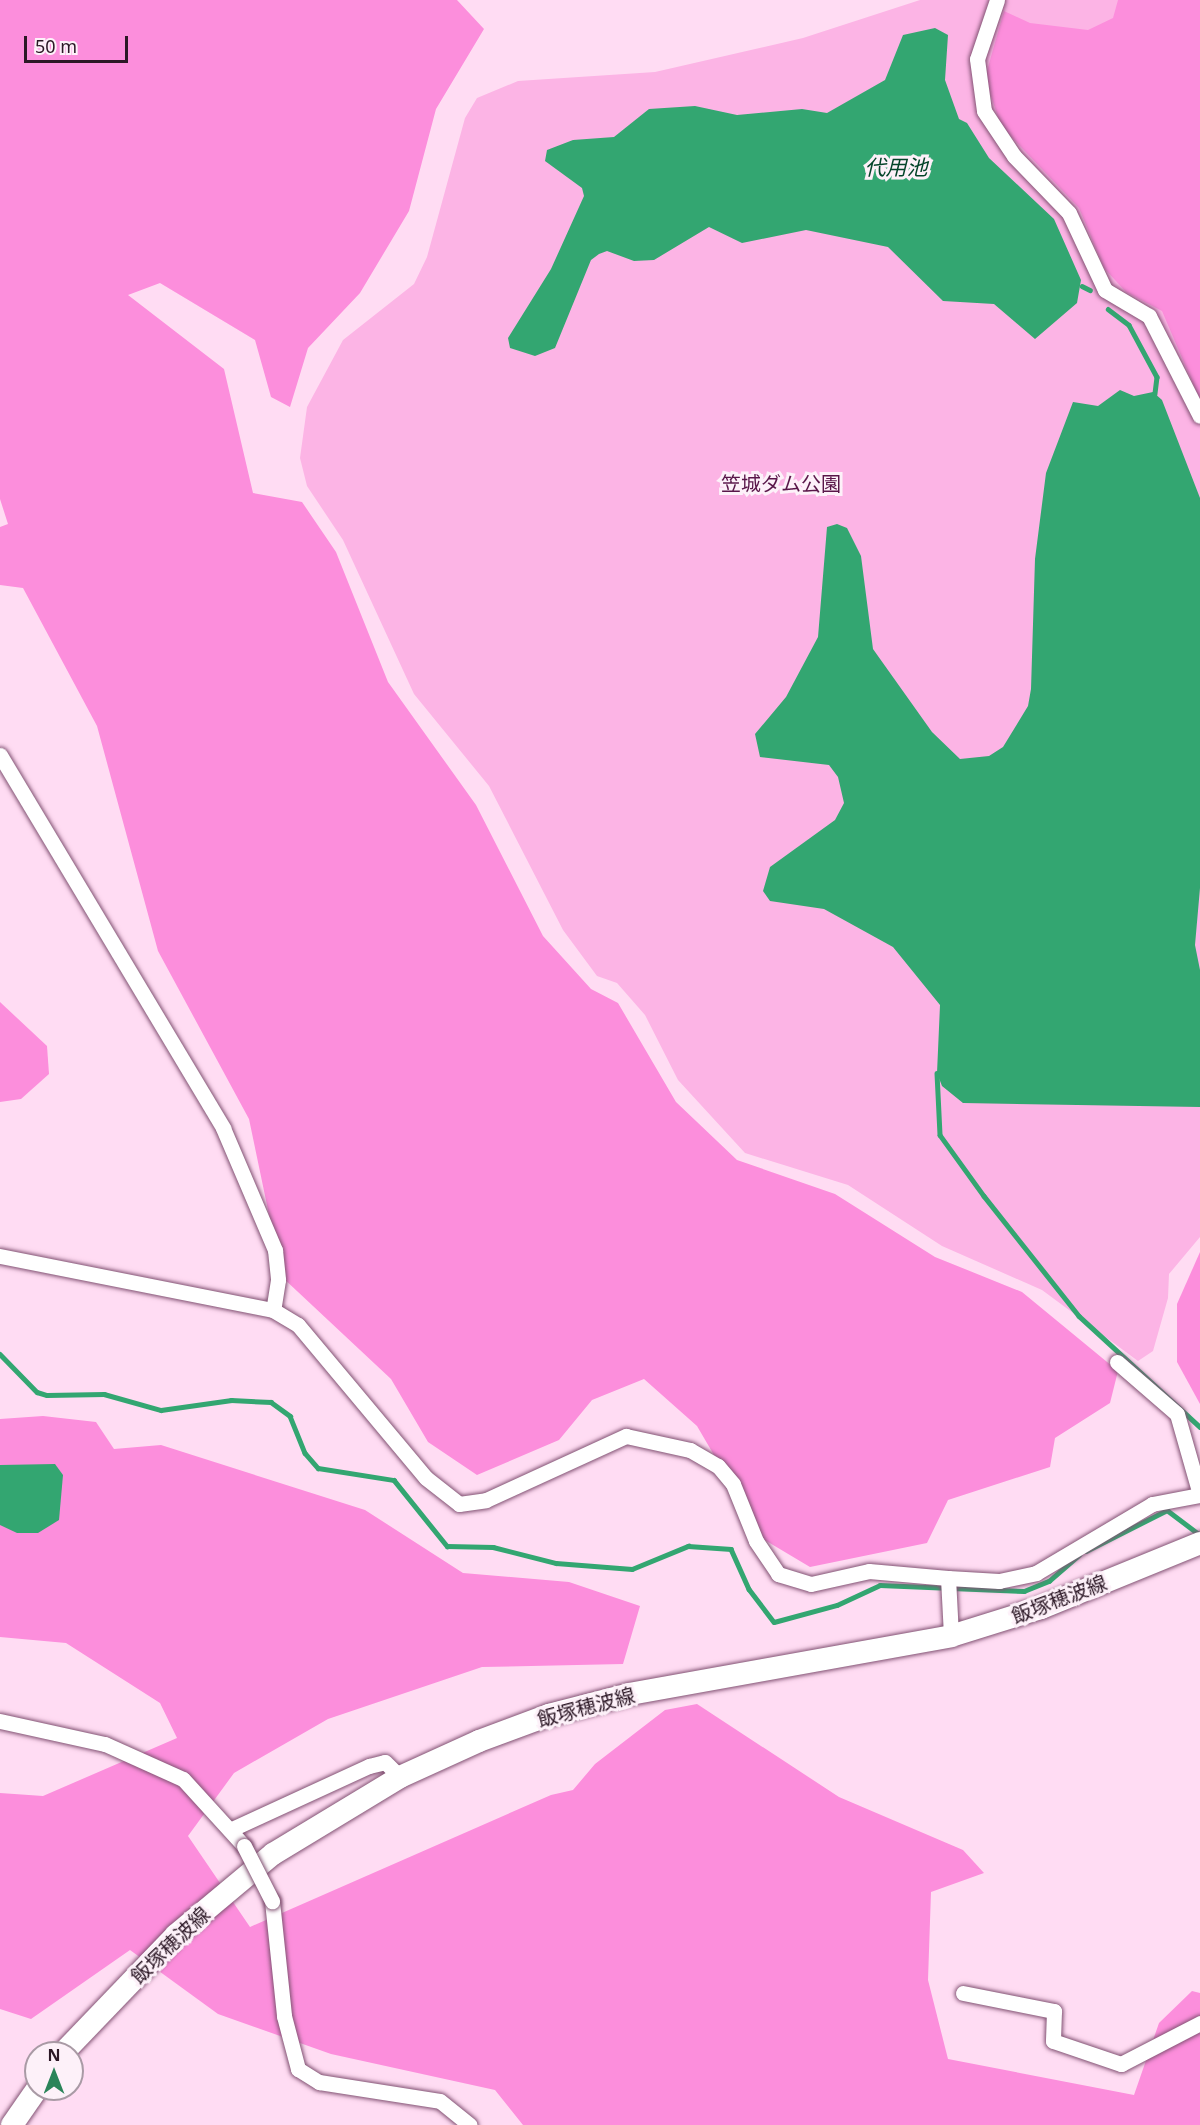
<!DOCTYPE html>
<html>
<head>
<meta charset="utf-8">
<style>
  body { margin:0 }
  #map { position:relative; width:1200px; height:2125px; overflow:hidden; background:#ffdcf3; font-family:"Noto Sans","Noto Sans JP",sans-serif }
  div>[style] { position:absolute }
  .green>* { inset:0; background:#fcb4e5 }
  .forest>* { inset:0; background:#fc8edc }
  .water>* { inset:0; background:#33a671 }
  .stream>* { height:4.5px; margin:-2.25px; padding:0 2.25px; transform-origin:2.25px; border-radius:2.25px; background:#33a671 }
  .roads { filter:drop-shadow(0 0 2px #825273) drop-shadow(0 0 2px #825273) }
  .minor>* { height:15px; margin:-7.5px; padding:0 7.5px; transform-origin:7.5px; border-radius:7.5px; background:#fff }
  .secondary>* { height:22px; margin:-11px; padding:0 11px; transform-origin:11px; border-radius:11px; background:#fff }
  .bridges { filter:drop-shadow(0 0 2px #825273) drop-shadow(0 0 2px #825273) }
  .minor-bridge>* { height:15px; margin:-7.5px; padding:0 7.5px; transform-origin:7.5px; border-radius:7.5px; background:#fff }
  span { translate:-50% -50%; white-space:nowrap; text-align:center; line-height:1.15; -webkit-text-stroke:6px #fdf1f9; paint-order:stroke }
  .park-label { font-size:20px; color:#591649 }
  .street-label { font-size:20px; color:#2c1826 }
  .water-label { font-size:21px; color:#034429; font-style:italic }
  .north { position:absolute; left:24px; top:2041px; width:60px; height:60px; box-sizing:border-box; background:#fdf1f9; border:2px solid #a99aa5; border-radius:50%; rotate:0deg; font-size:16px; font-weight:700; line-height:24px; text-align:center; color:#2c1826 }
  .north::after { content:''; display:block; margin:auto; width:21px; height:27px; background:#2a8459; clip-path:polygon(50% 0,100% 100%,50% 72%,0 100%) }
  .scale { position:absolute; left:24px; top:36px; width:104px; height:27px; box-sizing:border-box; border:3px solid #2c1826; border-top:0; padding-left:8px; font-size:18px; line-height:21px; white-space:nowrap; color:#2c1826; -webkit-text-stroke:4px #fdf1f9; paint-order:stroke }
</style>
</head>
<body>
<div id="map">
  <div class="green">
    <div style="clip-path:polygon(920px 0,1200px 0,1200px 1237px,1169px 1274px,1168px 1298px,1153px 1351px,1138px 1361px,1042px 1290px,942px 1246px,848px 1185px,745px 1153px,678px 1080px,645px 1015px,617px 983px,597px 976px,563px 930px,489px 786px,414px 694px,343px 540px,307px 486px,300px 458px,307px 407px,343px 340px,414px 284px,427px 257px,465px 118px,477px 98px,518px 81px,655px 72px,803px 38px)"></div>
  </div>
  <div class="forest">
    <div style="clip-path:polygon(0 0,457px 0,484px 29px,436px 109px,409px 211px,360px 293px,308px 348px,290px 407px,271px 397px,255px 340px,160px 283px,128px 295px,224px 369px,253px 493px,302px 502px,336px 552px,388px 682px,476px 805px,543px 936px,591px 989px,618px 1003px,676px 1102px,737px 1160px,835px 1194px,935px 1257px,1022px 1292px,1118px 1371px,1110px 1403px,1055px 1438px,1050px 1467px,948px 1500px,927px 1543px,810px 1567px,763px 1539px,697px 1426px,644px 1379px,592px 1400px,559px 1440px,477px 1475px,428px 1442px,391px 1379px,282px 1277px,249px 1119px,158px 951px,97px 726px,23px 588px,0 585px,0 527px,8px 524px,0 499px)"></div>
    <div style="clip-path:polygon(1118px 0,1200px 0,1200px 400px,1162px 311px,1126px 292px,1104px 268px,1079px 208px,1001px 126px,985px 78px,1004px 11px,1030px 23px,1088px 30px,1113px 18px)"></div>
    <div style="clip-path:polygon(0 1002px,47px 1046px,49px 1074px,21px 1099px,0 1102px)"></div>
    <div style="clip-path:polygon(1200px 1252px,1200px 1404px,1177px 1362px,1177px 1304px)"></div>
    <div style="clip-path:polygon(43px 1416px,96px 1422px,114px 1449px,161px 1445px,365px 1510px,463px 1573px,569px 1582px,640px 1606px,623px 1664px,482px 1667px,328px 1719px,234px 1773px,188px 1836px,250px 1927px,551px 1795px,573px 1790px,595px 1764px,665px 1710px,697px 1704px,839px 1797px,963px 1850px,984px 1873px,931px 1892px,928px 1980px,948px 2059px,1134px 2095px,1159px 2023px,1192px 1991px,1200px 1993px,1200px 2125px,523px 2125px,495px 2090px,331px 2054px,218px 2014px,130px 1950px,31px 2019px,0 2009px,0 1793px,43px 1796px,177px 1738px,160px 1703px,66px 1643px,0 1637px,0 1419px)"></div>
  </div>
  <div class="water">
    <div style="clip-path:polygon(935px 28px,948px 35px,945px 80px,959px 119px,967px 123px,989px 158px,1054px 219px,1081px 280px,1077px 303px,1035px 339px,994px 304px,943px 301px,888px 247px,806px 230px,742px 243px,709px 227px,654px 260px,634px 261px,607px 251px,599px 254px,591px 260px,555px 348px,535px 356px,510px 348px,508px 338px,551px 269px,584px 196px,582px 188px,545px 161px,547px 150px,573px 140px,614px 137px,649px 109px,695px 106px,737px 115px,802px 109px,827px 113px,885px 80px,903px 35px)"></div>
    <div style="clip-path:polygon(1120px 390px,1134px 396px,1153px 392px,1162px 400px,1200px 498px,1200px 888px,1195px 945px,1200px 970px,1200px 1107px,963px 1103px,942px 1086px,937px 1073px,940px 1005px,893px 947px,824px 909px,770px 901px,763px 891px,770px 867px,835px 820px,844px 803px,838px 777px,829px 765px,760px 757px,755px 734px,786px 697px,818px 637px,827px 527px,837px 524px,847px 528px,861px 556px,873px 649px,932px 732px,960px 759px,989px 756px,1003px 747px,1028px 706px,1031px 689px,1035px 559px,1046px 473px,1073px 402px,1098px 406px)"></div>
    <div style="clip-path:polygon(55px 1464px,63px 1475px,59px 1520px,38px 1533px,17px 1533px,0 1525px,0 1465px)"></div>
  </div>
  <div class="stream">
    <div style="left:1082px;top:286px;width:9px;rotate:27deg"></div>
    <div style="left:1108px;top:309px;width:26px;rotate:37deg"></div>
    <div style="left:1129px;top:325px;width:59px;rotate:61.7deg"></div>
    <div style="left:1157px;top:377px;width:17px;rotate:97deg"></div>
    <div style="left:937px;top:1073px;width:62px;rotate:87.2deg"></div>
    <div style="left:940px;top:1135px;width:75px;rotate:54.2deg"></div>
    <div style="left:984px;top:1196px;width:153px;rotate:51.6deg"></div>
    <div style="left:1079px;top:1316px;width:164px;rotate:42.5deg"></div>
    <div style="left:0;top:1354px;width:53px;rotate:45.8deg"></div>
    <div style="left:37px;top:1392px;width:10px;rotate:17deg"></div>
    <div style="left:47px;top:1395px;width:57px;rotate:-1deg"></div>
    <div style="left:104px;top:1394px;width:59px;rotate:15.7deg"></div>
    <div style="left:161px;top:1410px;width:71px;rotate:-8.1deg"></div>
    <div style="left:231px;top:1400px;width:40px;rotate:2.9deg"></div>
    <div style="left:271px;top:1402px;width:24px;rotate:36deg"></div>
    <div style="left:290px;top:1416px;width:40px;rotate:68deg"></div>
    <div style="left:305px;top:1453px;width:20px;rotate:49deg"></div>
    <div style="left:318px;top:1468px;width:77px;rotate:9deg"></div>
    <div style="left:394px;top:1480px;width:85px;rotate:51.2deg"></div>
    <div style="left:447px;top:1546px;width:46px;rotate:1.2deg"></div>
    <div style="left:493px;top:1547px;width:65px;rotate:14.3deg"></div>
    <div style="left:556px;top:1563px;width:76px;rotate:4.5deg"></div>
    <div style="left:632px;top:1569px;width:61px;rotate:-22.3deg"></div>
    <div style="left:688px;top:1546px;width:43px;rotate:4deg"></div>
    <div style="left:731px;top:1549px;width:44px;rotate:65.8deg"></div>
    <div style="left:749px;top:1589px;width:41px;rotate:52.9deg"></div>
    <div style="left:774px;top:1622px;width:65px;rotate:-15.1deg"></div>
    <div style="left:837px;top:1605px;width:47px;rotate:-24.9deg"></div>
    <div style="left:880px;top:1585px;width:144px;rotate:2.4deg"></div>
    <div style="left:1024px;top:1591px;width:27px;rotate:-22deg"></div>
    <div style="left:1049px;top:1581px;width:40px;rotate:-41deg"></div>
    <div style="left:1086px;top:1551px;width:91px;rotate:-26.8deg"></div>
    <div style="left:1167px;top:1510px;width:41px;rotate:37.1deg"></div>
  </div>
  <div class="roads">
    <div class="minor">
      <div style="left:997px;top:0;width:62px;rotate:108.7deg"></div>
      <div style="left:977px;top:59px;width:52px;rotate:82.3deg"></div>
      <div style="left:984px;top:111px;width:54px;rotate:56.3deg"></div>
      <div style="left:1014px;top:156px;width:79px;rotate:46deg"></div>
      <div style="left:1069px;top:213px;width:85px;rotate:64.9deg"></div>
      <div style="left:1105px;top:290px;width:51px;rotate:30.6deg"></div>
      <div style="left:1149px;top:316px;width:112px;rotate:63deg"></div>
      <div style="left:0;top:755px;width:435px;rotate:59.1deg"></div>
      <div style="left:223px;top:1128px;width:133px;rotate:66.9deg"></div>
      <div style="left:275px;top:1250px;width:30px;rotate:84deg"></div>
      <div style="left:278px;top:1280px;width:30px;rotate:99deg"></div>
      <div style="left:0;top:1256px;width:278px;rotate:11.2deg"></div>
      <div style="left:273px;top:1310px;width:29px;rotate:31deg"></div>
      <div style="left:298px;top:1325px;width:199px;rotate:50.1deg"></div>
      <div style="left:426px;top:1478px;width:42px;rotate:38.2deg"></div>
      <div style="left:459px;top:1504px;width:27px;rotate:-8deg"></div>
      <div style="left:486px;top:1500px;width:154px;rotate:-24.6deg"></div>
      <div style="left:626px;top:1436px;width:66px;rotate:12.3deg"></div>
      <div style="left:690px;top:1450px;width:32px;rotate:30deg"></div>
      <div style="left:718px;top:1466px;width:23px;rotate:50deg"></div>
      <div style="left:733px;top:1484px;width:61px;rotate:68deg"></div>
      <div style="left:756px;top:1541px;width:40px;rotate:56deg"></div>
      <div style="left:778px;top:1574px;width:34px;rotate:17deg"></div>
      <div style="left:811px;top:1584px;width:59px;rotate:-12.6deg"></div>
      <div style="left:869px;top:1571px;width:79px;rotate:5.1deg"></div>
      <div style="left:948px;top:1578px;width:58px;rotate:87deg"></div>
      <div style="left:1117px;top:1362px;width:79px;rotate:40.9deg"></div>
      <div style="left:1177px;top:1414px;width:84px;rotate:74.1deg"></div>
      <div style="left:948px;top:1578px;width:51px;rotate:3.4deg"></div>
      <div style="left:999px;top:1581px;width:38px;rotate:-12deg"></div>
      <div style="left:1036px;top:1573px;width:135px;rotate:-30.7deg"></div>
      <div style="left:1152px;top:1504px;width:49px;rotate:-10.6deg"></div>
      <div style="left:0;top:1721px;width:107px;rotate:12.4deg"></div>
      <div style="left:105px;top:1744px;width:85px;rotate:24.2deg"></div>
      <div style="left:183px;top:1779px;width:91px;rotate:47.7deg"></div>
      <div style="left:234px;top:1828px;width:149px;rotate:-24.7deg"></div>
      <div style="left:369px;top:1766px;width:16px;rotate:-14deg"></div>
      <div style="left:385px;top:1762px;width:21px;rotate:45deg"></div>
      <div style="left:272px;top:1901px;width:116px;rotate:84deg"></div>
      <div style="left:284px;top:2016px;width:55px;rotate:75.2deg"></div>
      <div style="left:298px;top:2069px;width:25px;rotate:32deg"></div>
      <div style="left:319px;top:2082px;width:122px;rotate:8.9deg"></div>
      <div style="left:440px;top:2101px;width:38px;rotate:39deg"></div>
      <div style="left:963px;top:1993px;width:93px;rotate:11.2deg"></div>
      <div style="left:1054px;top:2011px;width:30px;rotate:92deg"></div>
      <div style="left:1053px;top:2041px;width:72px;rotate:18.7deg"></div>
      <div style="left:1121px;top:2064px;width:89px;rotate:-27.4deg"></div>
    </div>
    <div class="secondary">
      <div style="left:63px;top:2053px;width:163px;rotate:-46.2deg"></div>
      <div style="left:176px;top:1935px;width:126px;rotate:-39.9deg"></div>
      <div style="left:273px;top:1854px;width:149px;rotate:-31.2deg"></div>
      <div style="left:400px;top:1777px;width:87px;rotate:-24.5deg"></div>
      <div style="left:479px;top:1741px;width:75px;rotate:-20.4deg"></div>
      <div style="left:549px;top:1715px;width:84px;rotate:-14.5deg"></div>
      <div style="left:630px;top:1694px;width:326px;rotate:-10.2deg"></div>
      <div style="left:951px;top:1636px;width:94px;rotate:-17.3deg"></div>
      <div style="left:1041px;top:1608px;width:172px;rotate:-22.2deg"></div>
      <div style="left:12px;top:2125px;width:44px;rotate:-55.2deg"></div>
    </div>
  </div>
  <div class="bridges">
    <div class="minor-bridge">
      <div style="left:244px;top:1846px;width:62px;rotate:63deg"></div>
    </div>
  </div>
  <div class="park-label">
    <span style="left:781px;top:483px">笠城ダム公園</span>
  </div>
  <div class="street-label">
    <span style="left:1059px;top:1599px;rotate:-21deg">飯塚穂波線</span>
    <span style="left:586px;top:1707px;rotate:-15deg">飯塚穂波線</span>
    <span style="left:170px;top:1945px;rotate:-44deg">飯塚穂波線</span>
  </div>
  <div class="water-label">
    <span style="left:896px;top:167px">代用池</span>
  </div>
  <div class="north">N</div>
  <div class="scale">50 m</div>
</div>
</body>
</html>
